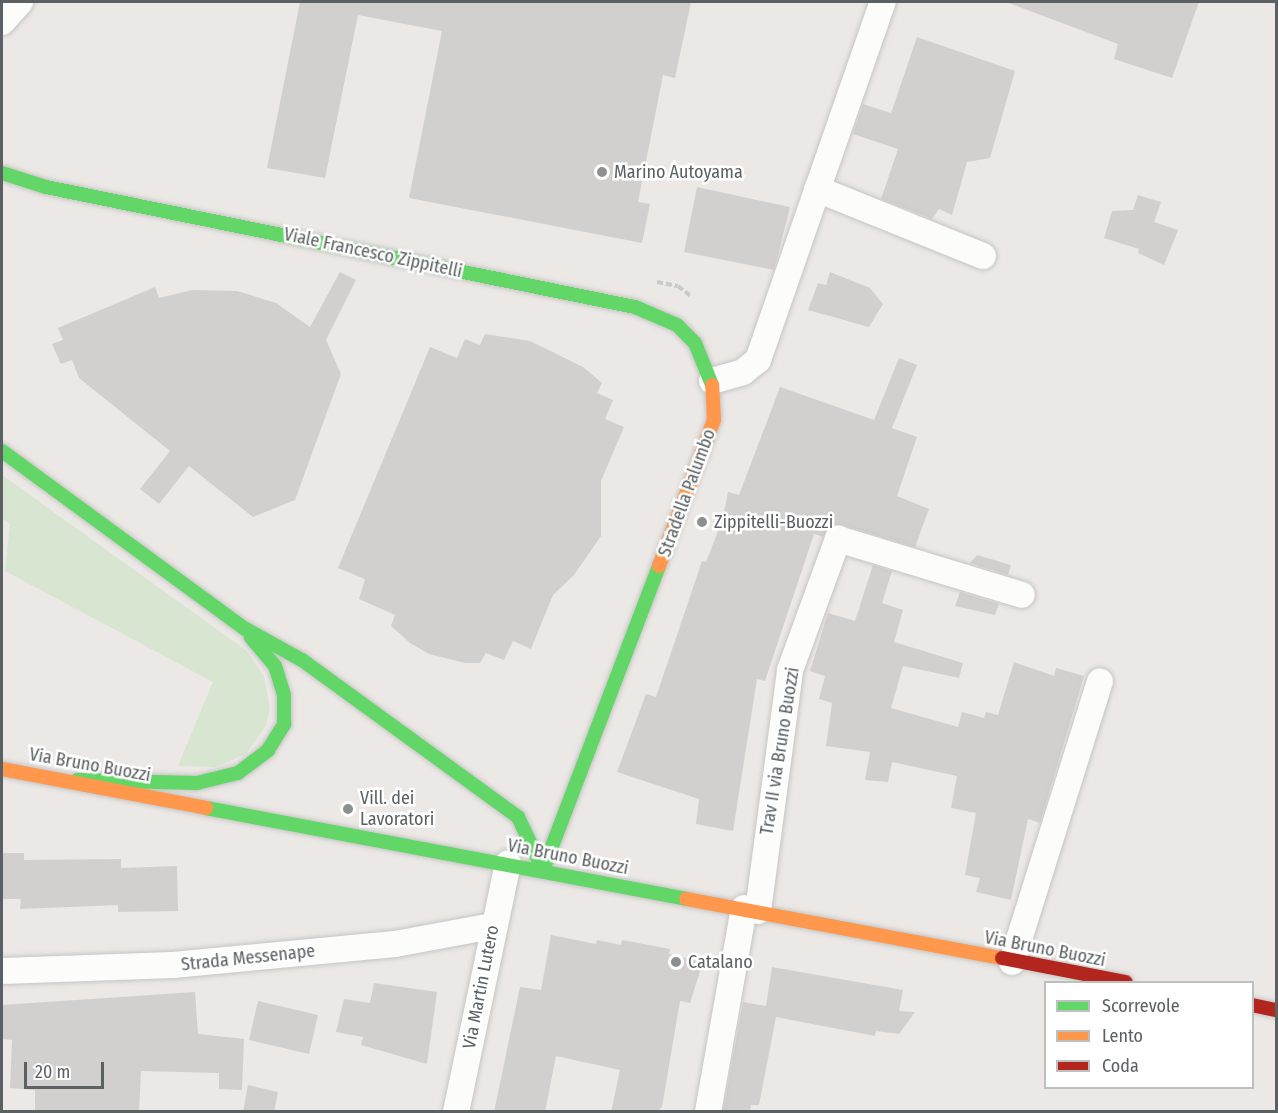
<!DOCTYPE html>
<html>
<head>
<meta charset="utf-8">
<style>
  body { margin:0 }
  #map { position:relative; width:1278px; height:1113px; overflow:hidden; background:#ebe8e5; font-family:"Fira Sans Condensed",sans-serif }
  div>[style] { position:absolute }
  .green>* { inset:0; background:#d8e5d1 }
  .building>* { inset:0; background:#d2d0cf }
  .path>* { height:4px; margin-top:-2px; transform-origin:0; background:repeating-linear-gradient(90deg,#c6ccc8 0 6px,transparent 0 9px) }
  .roads { filter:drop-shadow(0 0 2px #c5c6c5) drop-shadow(0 0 2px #c5c6c5) }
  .street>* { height:26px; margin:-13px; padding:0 13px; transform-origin:13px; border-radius:13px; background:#fcfcfb }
  .fast>* { height:14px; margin:-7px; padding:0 7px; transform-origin:7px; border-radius:7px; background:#63d668 }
  .slow>* { height:14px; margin:-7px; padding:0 7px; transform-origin:7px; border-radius:7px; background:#ff974d }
  .jam>* { height:14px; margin:-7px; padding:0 7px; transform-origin:7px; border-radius:7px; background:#b3261e }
  .dots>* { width:16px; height:16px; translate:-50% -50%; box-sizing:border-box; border:3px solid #fff; border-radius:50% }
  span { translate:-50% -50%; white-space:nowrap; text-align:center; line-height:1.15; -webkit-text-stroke:5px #fff; paint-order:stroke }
  .poi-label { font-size:18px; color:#5b6163 }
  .left { translate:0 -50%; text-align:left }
  .street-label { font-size:18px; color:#5b6163 }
  .frame { position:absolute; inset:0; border:3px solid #5b6163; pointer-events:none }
  .legend { position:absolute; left:1044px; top:981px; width:210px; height:108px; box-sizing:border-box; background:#fff; border:2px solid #bdc0c1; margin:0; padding:8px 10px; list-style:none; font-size:18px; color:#5b6163 }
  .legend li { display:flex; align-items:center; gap:12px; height:30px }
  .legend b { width:30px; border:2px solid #bdc0c1 }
  .scale { position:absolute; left:24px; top:1062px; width:80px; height:27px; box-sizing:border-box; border:3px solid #5b6163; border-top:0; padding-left:8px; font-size:18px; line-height:21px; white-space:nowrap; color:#5b6163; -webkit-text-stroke:4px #fff; paint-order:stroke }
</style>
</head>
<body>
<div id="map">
  <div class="green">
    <div style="clip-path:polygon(2px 475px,247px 651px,264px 677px,270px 709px,266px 725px,246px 754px,215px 767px,178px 766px,213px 682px,5px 571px,10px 524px,2px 519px)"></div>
  </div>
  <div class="building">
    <div style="clip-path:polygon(300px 2px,691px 2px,675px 78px,663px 75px,638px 202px,650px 204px,642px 243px,409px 198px,442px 31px,358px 15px,325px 178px,267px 168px)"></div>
    <div style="clip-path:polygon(1006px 2px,1199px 2px,1172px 78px,1114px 59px,1118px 44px)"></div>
    <div style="clip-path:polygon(917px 37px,1015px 71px,990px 158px,967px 162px,952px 215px,939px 209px,932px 219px,881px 199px,898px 149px,853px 134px,863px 104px,891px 113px)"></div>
    <div style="clip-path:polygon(697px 187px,790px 207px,774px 270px,684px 252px)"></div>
    <div style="clip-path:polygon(1138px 195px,1161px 202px,1154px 222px,1178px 230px,1164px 265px,1138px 253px,1139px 249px,1104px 238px,1112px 211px,1133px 210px)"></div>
    <div style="clip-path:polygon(340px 272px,356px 280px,326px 340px,341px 374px,295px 500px,253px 517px,189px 466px,159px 504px,140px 489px,170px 451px,79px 378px,72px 360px,61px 364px,52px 344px,63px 340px,58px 328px,155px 287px,159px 298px,192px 290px,237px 291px,276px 303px,310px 327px)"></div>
    <div style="clip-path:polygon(830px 272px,870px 288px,883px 304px,869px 327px,808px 310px,818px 283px,826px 285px)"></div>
    <div style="clip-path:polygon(485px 334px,530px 341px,583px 367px,602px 383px,597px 393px,613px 400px,605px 419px,624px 427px,601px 481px,601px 536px,574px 575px,553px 595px,531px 649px,513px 641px,504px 660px,486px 653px,480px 663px,465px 663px,429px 654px,410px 643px,391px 626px,395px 615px,359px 599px,365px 579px,338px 568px,430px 347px,457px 358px,465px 339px,480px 345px)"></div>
    <div style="clip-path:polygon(899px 358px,917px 365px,892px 428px,917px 437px,897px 496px,929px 509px,915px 547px,842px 525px,829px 527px,823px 537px,814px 534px,765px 681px,757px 679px,733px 831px,696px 824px,699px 799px,617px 772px,646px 694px,656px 697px,702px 561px,706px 562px,723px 518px,728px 492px,739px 495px,780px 387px,874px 420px)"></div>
    <div style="clip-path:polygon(977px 555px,1011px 565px,1008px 575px,970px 563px)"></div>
    <div style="clip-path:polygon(873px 565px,892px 571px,882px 603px,903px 610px,894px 642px,963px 663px,959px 678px,903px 666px,891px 708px,958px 727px,962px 712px,984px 718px,986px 712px,998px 715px,1014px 662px,1054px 676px,1056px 668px,1084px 676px,1040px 823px,1028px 819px,1011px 900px,976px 892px,980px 878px,965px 875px,976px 813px,951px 808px,957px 776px,892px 762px,888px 782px,865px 780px,870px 752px,826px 746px,832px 703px,819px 699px,825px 676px,810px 671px,828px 613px,855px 621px)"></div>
    <div style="clip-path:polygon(960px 592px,999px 604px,995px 615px,955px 606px)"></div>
    <div style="clip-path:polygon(2px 853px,24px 853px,24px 860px,121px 859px,121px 868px,177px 866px,178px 911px,118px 912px,118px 905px,20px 909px,21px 899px,2px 899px)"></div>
    <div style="clip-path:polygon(551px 935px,596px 944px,597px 940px,621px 945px,622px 940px,670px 949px,669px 954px,703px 962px,690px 1003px,680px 1001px,662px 1107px,656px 1112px,611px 1112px,620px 1070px,556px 1056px,545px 1112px,494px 1112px,520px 987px,541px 990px)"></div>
    <div style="clip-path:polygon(772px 967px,903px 990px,899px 1011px,915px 1012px,899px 1034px,876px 1031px,875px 1036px,776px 1017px,759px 1105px,751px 1105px,750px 1112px,723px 1112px,743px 1002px,766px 1006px)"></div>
    <div style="clip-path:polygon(374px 983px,437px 992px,427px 1064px,361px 1045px,363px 1037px,336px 1032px,344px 999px,370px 1003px)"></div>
    <div style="clip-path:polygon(195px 992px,198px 1034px,244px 1039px,242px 1090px,219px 1089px,219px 1073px,141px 1071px,139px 1112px,35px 1112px,35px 1090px,10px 1088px,12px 1040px,2px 1039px,2px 1005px)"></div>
    <div style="clip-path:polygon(258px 1001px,318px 1015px,309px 1054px,249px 1040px)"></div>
    <div style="clip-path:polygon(248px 1085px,278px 1092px,274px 1112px,243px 1112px)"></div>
  </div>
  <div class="path">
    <div style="left:657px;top:282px;width:21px;rotate:11deg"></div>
    <div style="left:678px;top:286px;width:16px;rotate:38deg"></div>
  </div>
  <div class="roads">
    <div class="street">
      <div style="left:2px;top:22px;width:27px;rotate:-48deg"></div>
      <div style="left:817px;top:189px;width:179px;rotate:22deg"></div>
      <div style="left:712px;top:381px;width:32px;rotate:-16deg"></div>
      <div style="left:743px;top:372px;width:19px;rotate:-39deg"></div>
      <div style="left:758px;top:360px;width:379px;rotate:-70.8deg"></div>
      <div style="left:758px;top:911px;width:243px;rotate:-82.4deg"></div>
      <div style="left:790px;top:670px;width:140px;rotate:-69.9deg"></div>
      <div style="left:838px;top:539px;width:192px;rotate:16.9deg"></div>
      <div style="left:1012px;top:962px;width:294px;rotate:-72.6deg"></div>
      <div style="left:2px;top:971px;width:171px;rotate:-2deg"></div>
      <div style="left:173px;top:965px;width:223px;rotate:-5.4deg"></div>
      <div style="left:395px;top:944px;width:99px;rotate:-10.5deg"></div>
      <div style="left:456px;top:1112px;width:254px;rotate:-78.2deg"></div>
      <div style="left:708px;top:1112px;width:207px;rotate:-80deg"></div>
    </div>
    <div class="fast">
      <div style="left:2px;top:173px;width:46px;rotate:17.7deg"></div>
      <div style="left:46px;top:187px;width:601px;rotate:11.52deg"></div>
      <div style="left:635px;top:307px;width:46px;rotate:23.2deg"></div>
      <div style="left:677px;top:325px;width:25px;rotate:45deg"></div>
      <div style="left:695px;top:343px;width:45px;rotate:68deg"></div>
      <div style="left:2px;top:451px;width:300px;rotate:36.2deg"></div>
      <div style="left:244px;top:628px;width:66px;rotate:28.9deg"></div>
      <div style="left:302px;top:660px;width:267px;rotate:36deg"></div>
      <div style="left:518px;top:817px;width:59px;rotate:64.7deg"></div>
      <div style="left:77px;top:780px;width:120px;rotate:1.4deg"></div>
      <div style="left:197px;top:783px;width:42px;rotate:-13.7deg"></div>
      <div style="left:238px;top:773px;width:38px;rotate:-37deg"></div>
      <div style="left:268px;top:750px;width:31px;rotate:-58deg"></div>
      <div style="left:284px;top:724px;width:29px;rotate:-90deg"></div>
      <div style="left:284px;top:695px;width:30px;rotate:-107deg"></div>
      <div style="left:275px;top:666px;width:38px;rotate:-130deg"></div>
      <div style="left:206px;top:808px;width:489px;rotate:10.7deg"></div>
      <div style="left:543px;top:870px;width:325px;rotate:-69.1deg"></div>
    </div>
    <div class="slow">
      <div style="left:659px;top:566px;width:156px;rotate:-69.4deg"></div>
      <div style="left:714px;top:420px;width:35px;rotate:-93deg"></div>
      <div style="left:2px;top:769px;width:208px;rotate:10.8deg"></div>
      <div style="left:686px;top:899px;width:321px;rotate:10.6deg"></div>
    </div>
    <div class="jam">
      <div style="left:1002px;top:958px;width:126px;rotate:11deg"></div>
      <div style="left:1252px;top:1005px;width:25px;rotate:12deg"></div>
    </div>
  </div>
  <div class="dots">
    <div style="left:602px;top:172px;background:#8d9090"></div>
    <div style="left:702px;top:522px;background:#8d9090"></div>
    <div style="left:348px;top:809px;background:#8d9090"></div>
    <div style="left:676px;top:962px;background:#8d9090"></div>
  </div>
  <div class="poi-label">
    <span class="left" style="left:614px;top:172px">Marino Autoyama</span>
    <span class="left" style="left:714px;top:522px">Zippitelli-Buozzi</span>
    <span class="left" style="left:360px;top:809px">Vill. dei<br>Lavoratori</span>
    <span class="left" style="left:688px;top:962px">Catalano</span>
  </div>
  <div class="street-label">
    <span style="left:373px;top:253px;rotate:12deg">Viale Francesco Zippitelli</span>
    <span style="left:687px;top:493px;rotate:-70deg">Stradella Palumbo</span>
    <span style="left:780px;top:751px;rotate:-81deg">Trav II via Bruno Buozzi</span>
    <span style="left:90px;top:765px;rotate:10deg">Via Bruno Buozzi</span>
    <span style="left:568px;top:857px;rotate:11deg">Via Bruno Buozzi</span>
    <span style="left:1045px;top:949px;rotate:11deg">Via Bruno Buozzi</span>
    <span style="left:248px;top:958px;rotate:-6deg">Strada Messenape</span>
    <span style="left:481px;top:987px;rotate:-79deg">Via Martin Lutero</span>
  </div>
  <div class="frame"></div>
  <ul class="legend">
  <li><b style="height:8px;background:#63d668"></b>Scorrevole</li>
  <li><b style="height:8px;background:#ff974d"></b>Lento</li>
  <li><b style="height:8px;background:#b3261e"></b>Coda</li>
  </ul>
  <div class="scale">20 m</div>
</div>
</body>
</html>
